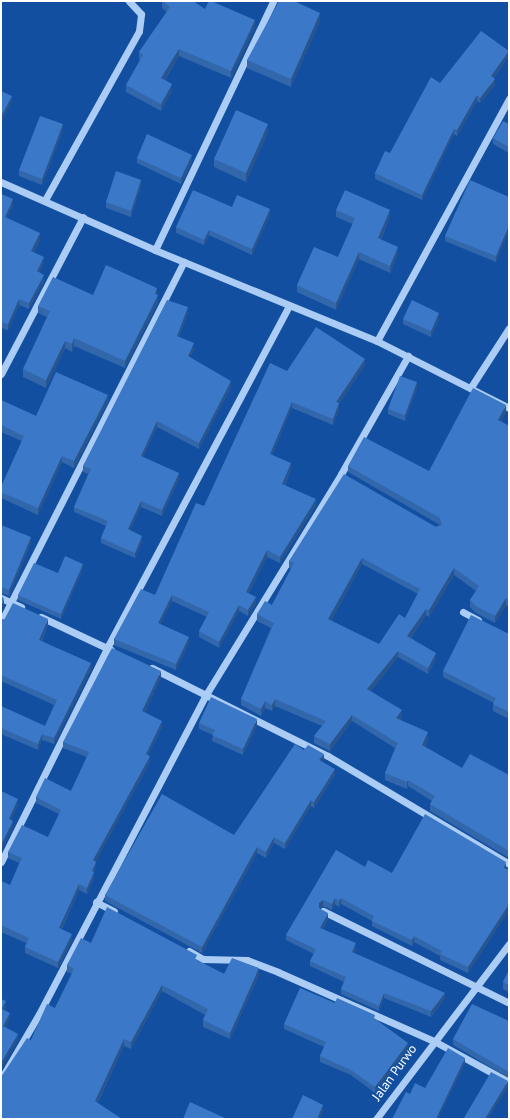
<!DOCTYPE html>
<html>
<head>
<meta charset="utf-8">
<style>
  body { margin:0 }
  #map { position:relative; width:510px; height:1120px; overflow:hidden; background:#124fa1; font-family:"PT Sans",sans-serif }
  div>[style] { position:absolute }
  .minor>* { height:7px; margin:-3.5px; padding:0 3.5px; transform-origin:3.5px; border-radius:3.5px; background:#abccf5 }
  .wall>* { inset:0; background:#3367ac }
  .shaded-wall>* { inset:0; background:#29548c }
  .building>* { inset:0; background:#3b78c8 }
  span { translate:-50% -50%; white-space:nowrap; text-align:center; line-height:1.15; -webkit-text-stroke:3px #124fa1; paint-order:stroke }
  .street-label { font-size:13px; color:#fff }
  .frame { position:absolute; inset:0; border:2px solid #fff; pointer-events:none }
</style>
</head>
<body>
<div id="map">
  <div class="minor">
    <div style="left:1px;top:182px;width:168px;rotate:23.8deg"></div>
    <div style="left:155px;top:250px;width:240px;rotate:22.3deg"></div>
    <div style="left:377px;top:341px;width:148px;rotate:26.9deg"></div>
    <div style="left:45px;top:200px;width:193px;rotate:-60.9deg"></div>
    <div style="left:139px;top:31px;width:17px;rotate:-83deg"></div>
    <div style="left:141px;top:14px;width:18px;rotate:-133deg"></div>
    <div style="left:155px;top:250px;width:276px;rotate:-64.6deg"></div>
    <div style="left:377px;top:341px;width:276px;rotate:-61.4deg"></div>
    <div style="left:1px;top:374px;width:177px;rotate:-62.4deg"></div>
    <div style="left:471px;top:387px;width:70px;rotate:-57.2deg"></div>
    <div style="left:1px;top:598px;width:22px;rotate:24deg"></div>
    <div style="left:463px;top:612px;width:17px;rotate:28deg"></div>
    <div style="left:41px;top:617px;width:77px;rotate:25.2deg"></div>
    <div style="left:1px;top:622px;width:404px;rotate:-63.1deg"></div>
    <div style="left:152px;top:668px;width:197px;rotate:26.6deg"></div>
    <div style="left:328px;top:756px;width:211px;rotate:30.8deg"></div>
    <div style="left:1px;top:862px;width:239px;rotate:-63.6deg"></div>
    <div style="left:107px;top:648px;width:387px;rotate:-62deg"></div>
    <div style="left:96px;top:902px;width:20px;rotate:27deg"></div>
    <div style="left:323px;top:911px;width:208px;rotate:26.3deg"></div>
    <div style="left:189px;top:951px;width:16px;rotate:30deg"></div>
    <div style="left:203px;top:959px;width:44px;rotate:1.3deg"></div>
    <div style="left:247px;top:960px;width:33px;rotate:21deg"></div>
    <div style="left:278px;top:972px;width:171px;rotate:23.9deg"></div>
    <div style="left:434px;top:1041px;width:85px;rotate:28.7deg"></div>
    <div style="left:1px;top:1079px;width:75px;rotate:-59.7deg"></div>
    <div style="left:39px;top:1014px;width:362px;rotate:-62.4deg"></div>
    <div style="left:207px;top:693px;width:257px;rotate:-58.5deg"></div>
    <div style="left:341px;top:474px;width:136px;rotate:-60.4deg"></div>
    <div style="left:376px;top:1119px;width:220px;rotate:-52.8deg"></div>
  </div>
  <div class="wall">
    <div style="clip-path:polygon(162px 1px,205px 9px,255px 27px,231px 78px,179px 56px,165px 80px,172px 91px,161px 111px,126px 92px,126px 85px,140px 60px,139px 59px,139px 52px,167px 12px,162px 8px)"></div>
    <div style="clip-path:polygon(320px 21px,291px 87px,247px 68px,247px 60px)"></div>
    <div style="clip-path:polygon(509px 56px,494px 78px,495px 85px,480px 103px,477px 101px,457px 136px,454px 134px,422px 200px,375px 179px,375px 173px,390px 153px)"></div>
    <div style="clip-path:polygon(509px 124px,509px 153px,493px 144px,493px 138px)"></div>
    <div style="clip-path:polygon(63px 130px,42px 185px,19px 176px,19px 170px)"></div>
    <div style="clip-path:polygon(268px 132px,246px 182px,214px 167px,214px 159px)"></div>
    <div style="clip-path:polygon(137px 158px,192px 161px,181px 184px,137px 163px)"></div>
    <div style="clip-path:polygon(141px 186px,131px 217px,106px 208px,106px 202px)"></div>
    <div style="clip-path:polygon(1px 194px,13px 205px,7px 218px,40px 240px,34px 252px,44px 263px,39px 272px,44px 281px,29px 309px,19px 305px,8px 330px,1px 328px)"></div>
    <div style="clip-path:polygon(509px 197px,496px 262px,445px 241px,445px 236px)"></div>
    <div style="clip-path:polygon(232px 207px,270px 215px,252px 255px,209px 235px,204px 245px,176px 233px,176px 227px)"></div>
    <div style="clip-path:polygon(336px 210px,390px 217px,381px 240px,398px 254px,390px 273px,359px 259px,336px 310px,297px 292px,297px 285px,338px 257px,353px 224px,336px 217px)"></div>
    <div style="clip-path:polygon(157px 294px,158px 302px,125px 368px,74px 346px,72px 352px,65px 348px,46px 388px,23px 377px,23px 369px,47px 317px,38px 313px,38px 306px,93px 295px)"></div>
    <div style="clip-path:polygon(188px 313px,179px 337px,194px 349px,190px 357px,231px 387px,199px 449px,157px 427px,143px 457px,179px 479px,162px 516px,141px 507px,130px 530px,142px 541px,135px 558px,101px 543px,101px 538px,106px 526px,74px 512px,74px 507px,88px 474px,83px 472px,83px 466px)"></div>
    <div style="clip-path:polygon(403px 319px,439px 319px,431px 337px,403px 324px)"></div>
    <div style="clip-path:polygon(365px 365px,339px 404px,339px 410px,333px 425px,292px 408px,272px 455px,291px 469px,285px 485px,316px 505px,280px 563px,267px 557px,249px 593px,256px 603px,248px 616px,239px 611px,219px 648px,199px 637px,199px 631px,207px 617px,172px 601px,160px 624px,189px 643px,176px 670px,114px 645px,114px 639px,155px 595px,204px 506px,287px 371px)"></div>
    <div style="clip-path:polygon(417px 388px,405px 421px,388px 414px,388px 409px)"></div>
    <div style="clip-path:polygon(1px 400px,36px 416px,108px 401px,74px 468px,62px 462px,38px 515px,1px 498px,1px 487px,22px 441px,1px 432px)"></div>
    <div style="clip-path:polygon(evenodd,506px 412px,501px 421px,509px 426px,509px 607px,506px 605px,495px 623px,476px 613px,470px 607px,470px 600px,476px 591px,454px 575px,429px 617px,426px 615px,411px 638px,436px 659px,428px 674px,398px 657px,371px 691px,402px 717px,400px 720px,428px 739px,425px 747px,462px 768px,509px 775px,509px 858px,430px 811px,430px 804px,432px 801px,408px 786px,407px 789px,385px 780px,385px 773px,395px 748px,352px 721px,330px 751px,314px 743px,314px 736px,322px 726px,275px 706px,272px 711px,265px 708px,261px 716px,241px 705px,241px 699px,271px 628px,257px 621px,257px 614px,272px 605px,291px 569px,289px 568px,289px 561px,441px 525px,440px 525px,348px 472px,348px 466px,429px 471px,506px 412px,362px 564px,418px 594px,405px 618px,379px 644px,331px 621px,362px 564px)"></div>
    <div style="clip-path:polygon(1px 525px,31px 543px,9px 596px,1px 593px)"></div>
    <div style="clip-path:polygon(83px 569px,61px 619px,18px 600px,18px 595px,58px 573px)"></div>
    <div style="clip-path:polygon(1px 619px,48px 625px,42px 641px,91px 669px,54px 744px,42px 740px,38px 750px,1px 734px,1px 706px,45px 726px,54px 705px,1px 681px)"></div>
    <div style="clip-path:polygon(509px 634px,509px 719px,493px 711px,493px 704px,494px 703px,443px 677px,443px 671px)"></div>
    <div style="clip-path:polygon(161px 677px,145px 712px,162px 727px,148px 755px,150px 762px,95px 862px,96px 868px,94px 872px,94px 878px,87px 894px,79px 890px,62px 929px,72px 940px,58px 968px,25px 953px,25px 947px,26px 943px,1px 932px,1px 881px,10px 885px,19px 863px,8px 858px,8px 852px,48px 837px,59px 814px,36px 803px,36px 797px,71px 791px,87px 757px,63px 748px,63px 742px)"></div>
    <div style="clip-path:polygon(199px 723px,257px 725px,243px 755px,212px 741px,213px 735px,199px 729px)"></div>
    <div style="clip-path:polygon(304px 750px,324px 759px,322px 761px,335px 775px,314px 808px,311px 806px,285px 849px,274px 843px,266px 858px,257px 853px,202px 953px,105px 901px,105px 895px,234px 835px)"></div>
    <div style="clip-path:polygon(336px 850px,365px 867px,392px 873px,506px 868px,506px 869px,509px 870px,509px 910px,468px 973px,440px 960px,440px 956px,414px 942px,412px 946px,372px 926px,372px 921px,341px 904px,339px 907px,335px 904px,332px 910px,323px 906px,319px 908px,328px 919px,323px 929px,356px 949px,354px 953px,445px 998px,431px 1017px,384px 998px,379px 1011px,341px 994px,341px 989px,344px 982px,310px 966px,310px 961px,314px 954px,286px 940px,286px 935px)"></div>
    <div style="clip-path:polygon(91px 943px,197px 960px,224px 974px,259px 975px,230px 1039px,203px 1027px,203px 1020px,205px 1015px,162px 991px,131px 1049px,124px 1046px,98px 1102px,1px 1077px,31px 1040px,55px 1008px,72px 974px,67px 972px,67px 965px)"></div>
    <div style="clip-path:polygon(509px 970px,509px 992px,503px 989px,503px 982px)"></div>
    <div style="clip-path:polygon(335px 1003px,375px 1019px,408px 1049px,375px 1093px,351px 1075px,320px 1062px,320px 1056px,324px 1047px,284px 1029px,284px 1024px)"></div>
    <div style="clip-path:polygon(509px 1021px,509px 1078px,453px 1045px,453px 1039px)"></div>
  </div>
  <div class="shaded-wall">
    <div style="clip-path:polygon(320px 13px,320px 21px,291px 87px,291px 79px)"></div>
    <div style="clip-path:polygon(255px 20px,255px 27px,231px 78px,231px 71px)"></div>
    <div style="clip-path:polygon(179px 49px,179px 56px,161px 85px,161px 78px)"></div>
    <div style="clip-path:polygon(509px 51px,509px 56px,491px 82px,491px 76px)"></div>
    <div style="clip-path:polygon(495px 79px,495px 85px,480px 103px,480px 98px)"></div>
    <div style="clip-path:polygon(172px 84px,172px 91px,161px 111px,161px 104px)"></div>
    <div style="clip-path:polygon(477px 95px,477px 101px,457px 136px,457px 130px)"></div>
    <div style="clip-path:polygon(12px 96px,12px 102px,1px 123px,1px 117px)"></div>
    <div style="clip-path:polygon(63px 124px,63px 130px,42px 185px,42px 179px)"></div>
    <div style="clip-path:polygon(268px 124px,268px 132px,246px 182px,246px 173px)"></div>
    <div style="clip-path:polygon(454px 129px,454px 134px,422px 200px,422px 195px)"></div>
    <div style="clip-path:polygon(192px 155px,192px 161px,181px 184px,181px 178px)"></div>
    <div style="clip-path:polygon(141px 180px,141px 186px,131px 217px,131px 211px)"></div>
    <div style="clip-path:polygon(13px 199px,13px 205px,5px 223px,5px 217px)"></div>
    <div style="clip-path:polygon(270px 209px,270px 215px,252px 255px,252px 249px)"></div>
    <div style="clip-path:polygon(390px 210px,390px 217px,378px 245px,378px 238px)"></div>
    <div style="clip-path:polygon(509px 226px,509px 232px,496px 262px,496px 256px)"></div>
    <div style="clip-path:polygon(209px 230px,209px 235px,204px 245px,204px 240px)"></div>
    <div style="clip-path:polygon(40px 233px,40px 240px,31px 257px,31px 251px)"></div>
    <div style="clip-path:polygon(398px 247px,398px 254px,390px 273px,390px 266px)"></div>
    <div style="clip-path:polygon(359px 252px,359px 259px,336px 310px,336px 303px)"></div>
    <div style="clip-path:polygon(44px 257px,44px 263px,37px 278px,37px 271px)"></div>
    <div style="clip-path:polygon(44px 275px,44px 281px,29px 309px,29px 303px)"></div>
    <div style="clip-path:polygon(157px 288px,157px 295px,155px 294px)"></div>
    <div style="clip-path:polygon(158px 295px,158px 302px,125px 368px,125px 361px)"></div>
    <div style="clip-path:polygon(19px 299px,19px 305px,8px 330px,8px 324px)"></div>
    <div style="clip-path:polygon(188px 307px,188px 313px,177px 342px,177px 336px)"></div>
    <div style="clip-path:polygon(439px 313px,439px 319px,431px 337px,431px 331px)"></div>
    <div style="clip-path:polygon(74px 338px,74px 346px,72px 352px,72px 344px)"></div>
    <div style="clip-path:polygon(65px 341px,65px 348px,46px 388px,46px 380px)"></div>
    <div style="clip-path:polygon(194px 343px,194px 349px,188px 362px,188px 356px)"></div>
    <div style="clip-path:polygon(365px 359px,365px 365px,339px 404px,339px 410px,333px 425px,333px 419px,336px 402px)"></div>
    <div style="clip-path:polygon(231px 381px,231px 387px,199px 449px,199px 443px)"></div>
    <div style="clip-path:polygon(417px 382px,417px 388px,405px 421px,405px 415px)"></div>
    <div style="clip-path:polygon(108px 395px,108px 401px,74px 468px,74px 461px)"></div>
    <div style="clip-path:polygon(292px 402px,292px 408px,270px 460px,270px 454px)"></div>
    <div style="clip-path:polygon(506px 405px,506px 412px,498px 427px,498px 420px)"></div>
    <div style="clip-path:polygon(157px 421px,157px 427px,141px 462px,141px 456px)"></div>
    <div style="clip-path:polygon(62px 456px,62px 462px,38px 515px,38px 508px)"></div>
    <div style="clip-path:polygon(291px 463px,291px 469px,282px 490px,282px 484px)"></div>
    <div style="clip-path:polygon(179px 473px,179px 479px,162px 516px,162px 510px)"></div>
    <div style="clip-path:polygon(316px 499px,316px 505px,280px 563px,280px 557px)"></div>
    <div style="clip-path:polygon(141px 501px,141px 507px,128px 535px,128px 529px)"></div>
    <div style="clip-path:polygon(142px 536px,142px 541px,135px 558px,135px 553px)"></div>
    <div style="clip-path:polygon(31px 537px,31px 543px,9px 596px,9px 590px)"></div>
    <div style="clip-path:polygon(267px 550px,267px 557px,246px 598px,246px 592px)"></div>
    <div style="clip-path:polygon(362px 558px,362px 564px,328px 626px,328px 619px)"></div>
    <div style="clip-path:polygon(83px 564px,83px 569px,61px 619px,61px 614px)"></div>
    <div style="clip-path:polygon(454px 568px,454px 575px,429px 617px,429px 610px)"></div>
    <div style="clip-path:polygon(172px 595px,172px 601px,158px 629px,158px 623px)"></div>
    <div style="clip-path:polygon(256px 597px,256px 603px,248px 616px,248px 610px)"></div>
    <div style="clip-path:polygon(506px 598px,506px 605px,495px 623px,495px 616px)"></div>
    <div style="clip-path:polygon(4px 599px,4px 605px,1px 613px,1px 607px)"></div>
    <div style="clip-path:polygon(239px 605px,239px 611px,219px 648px,219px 642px)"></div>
    <div style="clip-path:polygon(426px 609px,426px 615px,407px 643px,407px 636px)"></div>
    <div style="clip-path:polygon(48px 619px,48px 625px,39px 646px,39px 640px)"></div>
    <div style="clip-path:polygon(189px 637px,189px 643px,176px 670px,176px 664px)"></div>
    <div style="clip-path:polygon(398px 651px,398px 657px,367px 696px,367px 689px)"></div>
    <div style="clip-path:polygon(436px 653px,436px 659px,428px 674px,428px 668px)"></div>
    <div style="clip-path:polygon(91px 663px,91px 669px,54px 744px,54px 738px)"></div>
    <div style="clip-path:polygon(161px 671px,161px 677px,142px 718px,142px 711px)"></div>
    <div style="clip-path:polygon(275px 699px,275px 706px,272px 711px,272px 705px)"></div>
    <div style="clip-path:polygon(265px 701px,265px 708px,261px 716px,261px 709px)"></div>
    <div style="clip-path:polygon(402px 710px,402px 717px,396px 725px,396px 718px)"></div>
    <div style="clip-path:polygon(352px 715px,352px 721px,330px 751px,330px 744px)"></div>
    <div style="clip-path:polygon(257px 719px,257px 725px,243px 755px,243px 749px)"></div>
    <div style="clip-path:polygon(162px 721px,162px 727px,146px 760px,146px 754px)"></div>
    <div style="clip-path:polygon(428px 732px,428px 739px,422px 752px,422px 745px)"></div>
    <div style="clip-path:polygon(42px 734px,42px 740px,38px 750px,38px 744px)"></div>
    <div style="clip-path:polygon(324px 754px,324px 759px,319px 765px,319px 760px)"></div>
    <div style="clip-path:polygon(150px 756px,150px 762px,93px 867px,93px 860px)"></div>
    <div style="clip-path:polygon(335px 769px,335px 775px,314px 808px,314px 802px)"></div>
    <div style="clip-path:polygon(408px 780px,408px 786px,407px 789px,407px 782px)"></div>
    <div style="clip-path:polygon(18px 799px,18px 805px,9px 825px,9px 819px)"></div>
    <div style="clip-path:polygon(311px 800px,311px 806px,285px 849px,285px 843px)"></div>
    <div style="clip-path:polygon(13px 821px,13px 827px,1px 851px,1px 845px)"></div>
    <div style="clip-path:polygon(274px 837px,274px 843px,266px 858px,266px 852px)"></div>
    <div style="clip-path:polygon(257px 847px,257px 853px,202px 953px,202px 947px)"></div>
    <div style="clip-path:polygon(96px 862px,96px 868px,92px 877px,92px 871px)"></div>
    <div style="clip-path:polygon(506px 862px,506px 868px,504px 873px,504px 868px)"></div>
    <div style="clip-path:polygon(94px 872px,94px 878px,87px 894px,87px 888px)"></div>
    <div style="clip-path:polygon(79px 884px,79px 890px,59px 934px,59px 928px)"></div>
    <div style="clip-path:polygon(335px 898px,335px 904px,332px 910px,332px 904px)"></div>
    <div style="clip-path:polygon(341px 898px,341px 904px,339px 907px,339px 901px)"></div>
    <div style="clip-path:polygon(323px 900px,323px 906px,319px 908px,319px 903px)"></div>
    <div style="clip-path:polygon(509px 904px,509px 910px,468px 973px,468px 967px)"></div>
    <div style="clip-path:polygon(328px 913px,328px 919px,320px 934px,320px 928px)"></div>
    <div style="clip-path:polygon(72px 934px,72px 940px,58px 968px,58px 962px)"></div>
    <div style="clip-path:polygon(414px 936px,414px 942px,412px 946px,412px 940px)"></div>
    <div style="clip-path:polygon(356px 943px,356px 949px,352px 958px,352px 952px)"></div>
    <div style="clip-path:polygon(259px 968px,259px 975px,230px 1039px,230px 1033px)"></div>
    <div style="clip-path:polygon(162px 985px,162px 991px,131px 1049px,131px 1042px)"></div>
    <div style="clip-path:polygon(384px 993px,384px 998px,379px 1011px,379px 1006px)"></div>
    <div style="clip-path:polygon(445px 993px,445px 998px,431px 1017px,431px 1011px)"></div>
    <div style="clip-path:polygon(6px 1001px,6px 1008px,2px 1015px,2px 1009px)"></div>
    <div style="clip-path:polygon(10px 1013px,10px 1019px,3px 1033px,3px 1026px)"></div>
    <div style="clip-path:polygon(18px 1034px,18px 1040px,1px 1069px,1px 1063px)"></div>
    <div style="clip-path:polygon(124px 1039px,124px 1046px,95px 1107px,95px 1101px)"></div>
    <div style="clip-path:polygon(408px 1043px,408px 1049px,375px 1093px,375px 1087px)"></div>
    <div style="clip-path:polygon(465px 1058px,465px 1064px,438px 1119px,436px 1119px)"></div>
    <div style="clip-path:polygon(508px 1081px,508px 1087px,488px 1119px,485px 1119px)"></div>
    <div style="clip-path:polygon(323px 1105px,323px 1112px,320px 1119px,317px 1119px)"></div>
  </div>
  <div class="building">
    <div style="clip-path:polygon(162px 1px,193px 1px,205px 9px,209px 1px,211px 1px,255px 20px,231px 71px,179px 49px,161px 78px,172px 84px,161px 104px,126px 85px,143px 55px,139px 52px,170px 7px)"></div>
    <div style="clip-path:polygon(279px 1px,294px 1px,320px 13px,291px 79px,247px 60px)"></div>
    <div style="clip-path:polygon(481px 31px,509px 51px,491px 76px,495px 79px,480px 98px,477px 95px,457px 130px,454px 129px,422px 195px,375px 173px,385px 151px,390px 153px,431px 77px,440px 83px)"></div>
    <div style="clip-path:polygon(1px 91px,12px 96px,1px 117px)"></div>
    <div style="clip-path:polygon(236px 110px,268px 124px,246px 173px,214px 159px)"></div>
    <div style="clip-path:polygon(40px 116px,63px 124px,42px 179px,19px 170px)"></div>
    <div style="clip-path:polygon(503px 121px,509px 124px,509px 147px,493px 138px)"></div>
    <div style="clip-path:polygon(147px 134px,192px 155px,181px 178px,137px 158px)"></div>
    <div style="clip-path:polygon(116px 171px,141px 180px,131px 211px,106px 202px)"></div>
    <div style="clip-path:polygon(470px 180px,509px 197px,509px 226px,496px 256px,445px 236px)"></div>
    <div style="clip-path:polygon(193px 190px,232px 207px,237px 195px,270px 209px,252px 249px,209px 230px,204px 240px,176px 227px)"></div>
    <div style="clip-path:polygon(345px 190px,390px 210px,378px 238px,398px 247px,390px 266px,359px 252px,336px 303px,297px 285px,314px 247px,338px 257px,355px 218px,336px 210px)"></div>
    <div style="clip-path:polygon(1px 194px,13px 199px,5px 217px,40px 233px,31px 251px,44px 257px,37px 271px,44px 275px,29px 303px,19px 299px,8px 324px,1px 322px)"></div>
    <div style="clip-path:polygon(106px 265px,157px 288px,155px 294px,158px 295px,125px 361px,74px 338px,72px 344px,65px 341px,46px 380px,23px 369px,50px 311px,38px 306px,53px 277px,93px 295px)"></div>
    <div style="clip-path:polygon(167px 300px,188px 307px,177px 336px,194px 343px,188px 356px,231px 381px,199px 443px,157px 421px,141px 456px,179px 473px,162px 510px,141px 501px,128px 529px,142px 536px,135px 553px,101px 538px,108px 521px,74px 507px,91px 469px,83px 466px)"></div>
    <div style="clip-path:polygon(412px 300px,439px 313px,431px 331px,403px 319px)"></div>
    <div style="clip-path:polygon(316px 327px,365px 359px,336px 402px,339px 403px,333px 419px,292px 402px,270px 454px,291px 463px,282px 484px,316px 499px,280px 557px,267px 550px,246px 592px,256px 597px,248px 610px,239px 605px,219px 642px,199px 631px,209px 612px,172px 595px,158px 623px,189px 637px,176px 664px,114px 639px,141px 589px,155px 595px,196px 503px,204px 506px,270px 363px,287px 371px)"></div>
    <div style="clip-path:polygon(56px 372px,108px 395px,74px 461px,62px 456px,38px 508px,1px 492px,1px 487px,24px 436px,1px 425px,1px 400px,36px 416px)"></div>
    <div style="clip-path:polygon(400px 376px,417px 382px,405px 415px,388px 409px)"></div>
    <div style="clip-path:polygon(evenodd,473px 388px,506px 405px,498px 420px,509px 426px,509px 600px,506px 598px,495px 616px,476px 606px,470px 600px,479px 586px,454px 568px,429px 610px,426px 609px,407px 636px,436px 653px,428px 668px,398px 651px,367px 689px,402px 710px,396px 718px,428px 732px,422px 745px,462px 768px,470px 754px,509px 775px,509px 851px,430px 804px,435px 796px,408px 780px,407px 782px,385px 773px,398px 743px,352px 715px,330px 744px,314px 736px,326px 721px,275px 699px,272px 705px,265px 701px,261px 709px,241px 699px,274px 623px,257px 614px,265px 601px,272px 605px,294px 563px,289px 561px,344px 474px,436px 527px,442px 525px,440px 518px,348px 466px,364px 437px,429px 471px,473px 388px,362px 558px,420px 589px,405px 618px,399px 614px,379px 644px,328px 619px,362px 558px)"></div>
    <div style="clip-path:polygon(1px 525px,31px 537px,9px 590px,1px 587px)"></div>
    <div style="clip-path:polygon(65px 556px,83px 564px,61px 614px,18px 595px,34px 563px,58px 573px)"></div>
    <div style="clip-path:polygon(1px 595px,4px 599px,1px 607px)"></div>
    <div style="clip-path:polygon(13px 603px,48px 619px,39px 640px,91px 663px,54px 738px,42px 734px,38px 744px,1px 728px,1px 706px,45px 726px,57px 700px,1px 675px,1px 619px,4px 620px)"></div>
    <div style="clip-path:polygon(471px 615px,509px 634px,509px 712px,493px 704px,496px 698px,443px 671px)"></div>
    <div style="clip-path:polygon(112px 648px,161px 671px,142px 711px,162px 721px,146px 754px,150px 756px,93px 860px,96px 862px,92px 871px,94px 872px,87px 888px,79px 884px,59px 928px,72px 934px,58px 962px,25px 947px,29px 938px,1px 925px,1px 881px,10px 885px,22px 858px,8px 852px,22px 825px,48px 837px,61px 810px,36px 797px,45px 778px,71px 791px,89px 752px,63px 742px)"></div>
    <div style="clip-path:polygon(211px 697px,257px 719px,243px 749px,212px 735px,215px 730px,199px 723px)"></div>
    <div style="clip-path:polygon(295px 744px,304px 750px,308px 745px,324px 754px,319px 760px,335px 769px,314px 802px,311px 800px,285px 843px,274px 837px,266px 852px,257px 847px,202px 947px,105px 895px,162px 794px,234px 835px)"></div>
    <div style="clip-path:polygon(1px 791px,18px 799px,9px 819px,13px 821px,1px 845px)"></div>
    <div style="clip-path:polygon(425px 814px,506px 862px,504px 868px,509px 870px,509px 904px,468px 967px,440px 954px,442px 951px,414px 936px,412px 940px,372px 921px,374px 916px,341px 898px,339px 901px,335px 898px,332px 904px,323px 900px,319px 903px,319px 908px,328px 913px,320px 928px,356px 943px,352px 952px,445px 993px,431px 1011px,384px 993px,379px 1006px,341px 989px,346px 977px,310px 961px,316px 949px,286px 935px,336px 850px,365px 867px,368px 860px,392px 873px)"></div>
    <div style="clip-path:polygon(107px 907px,197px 955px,195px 959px,224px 974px,232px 958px,259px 968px,230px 1033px,203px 1020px,208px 1009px,162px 985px,131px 1042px,124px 1039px,95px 1101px,122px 1119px,1px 1119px,1px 1077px,27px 1038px,31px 1040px,47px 1004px,55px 1008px,74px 969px,67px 965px,81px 938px,91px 943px)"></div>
    <div style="clip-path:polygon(509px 970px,509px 985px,503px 982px)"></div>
    <div style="clip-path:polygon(300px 988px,335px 1003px,337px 998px,375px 1015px,374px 1018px,408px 1043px,375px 1087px,351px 1070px,320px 1056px,326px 1042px,284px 1024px)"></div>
    <div style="clip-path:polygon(1px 999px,6px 1001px,2px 1009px,10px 1013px,3px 1026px,18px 1034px,1px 1063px)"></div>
    <div style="clip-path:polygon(472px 1004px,509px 1021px,509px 1072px,453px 1039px)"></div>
    <div style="clip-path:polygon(448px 1048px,465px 1058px,436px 1119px,392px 1119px,406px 1092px,410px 1094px,415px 1083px,425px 1088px)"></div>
    <div style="clip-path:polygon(491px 1072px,508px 1081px,485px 1119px,466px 1119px,464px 1118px)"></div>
    <div style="clip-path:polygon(303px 1095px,323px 1105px,317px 1119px,292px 1119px)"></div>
    <div style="clip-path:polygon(190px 1102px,227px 1119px,183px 1119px)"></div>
  </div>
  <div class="street-label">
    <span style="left:395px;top:1073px;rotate:-54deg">Jalan Purwo</span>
  </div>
  <div class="frame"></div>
</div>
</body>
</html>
